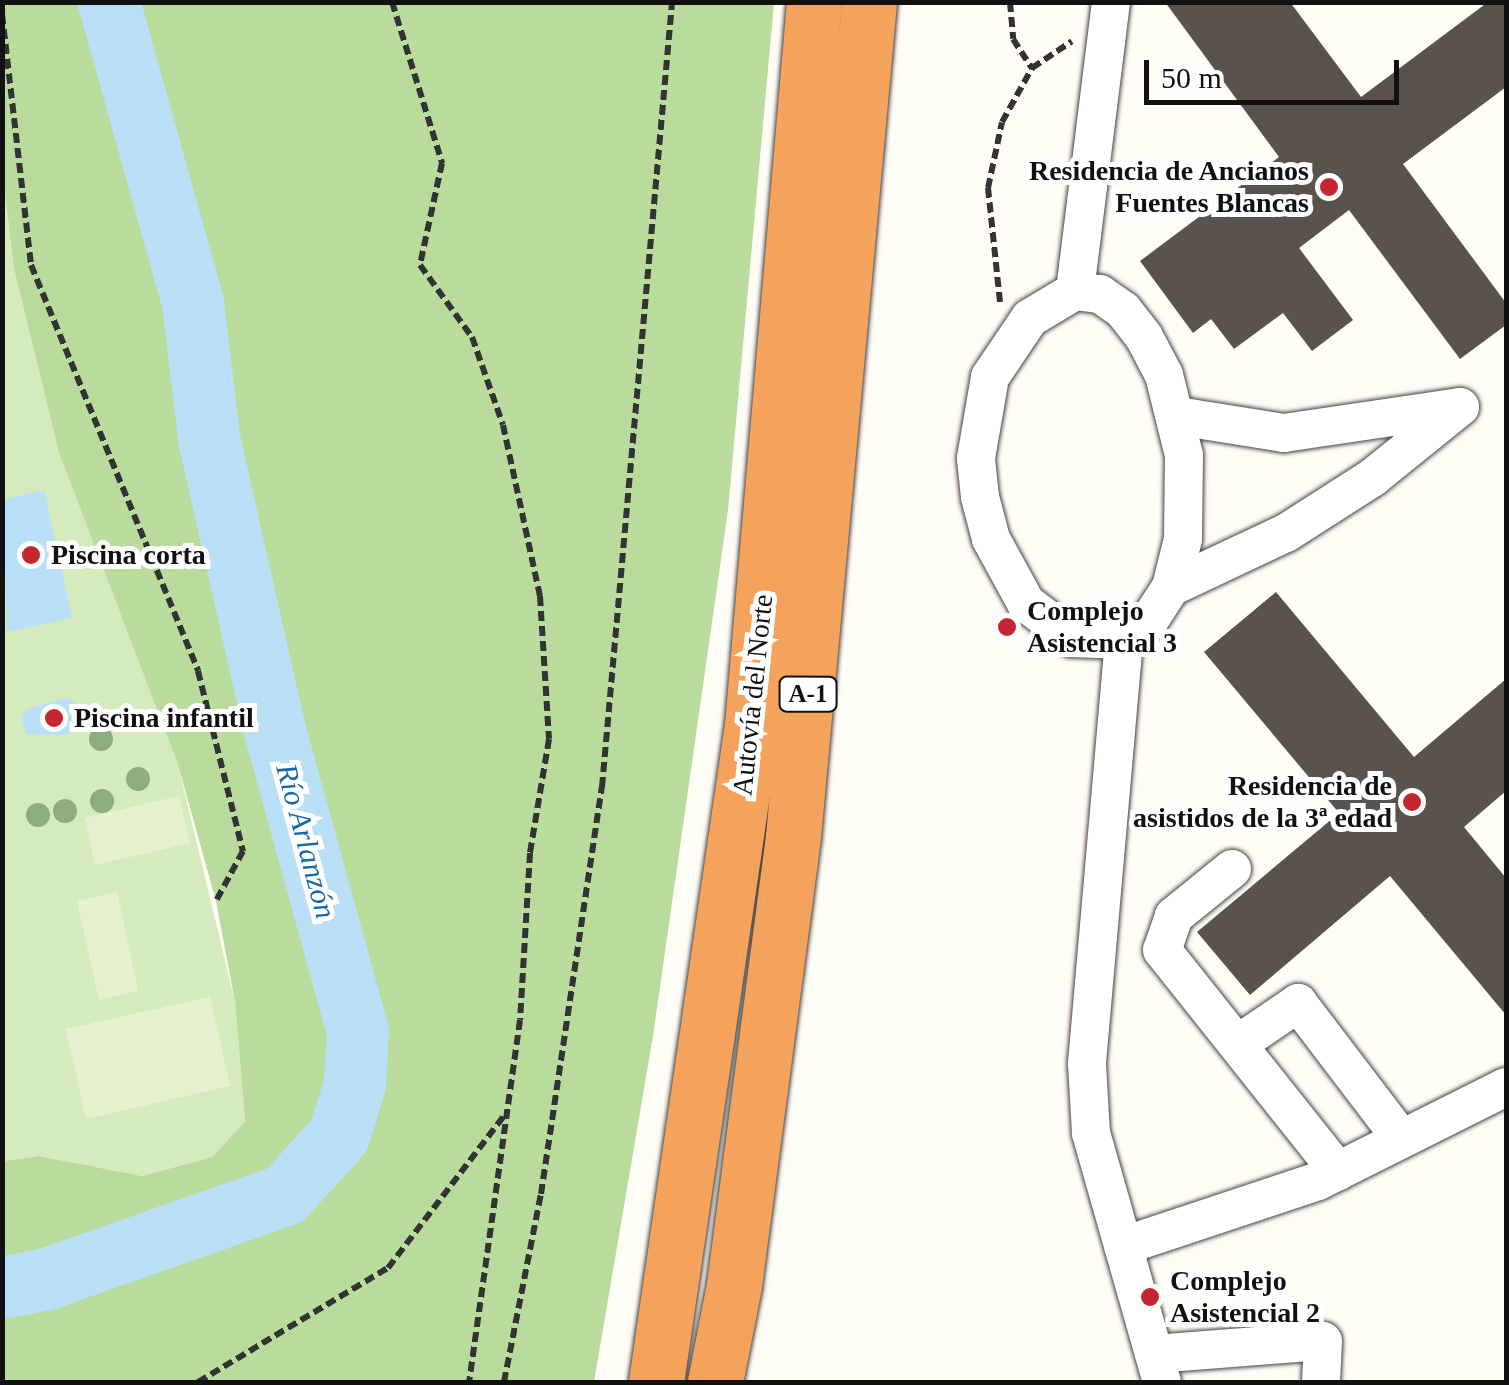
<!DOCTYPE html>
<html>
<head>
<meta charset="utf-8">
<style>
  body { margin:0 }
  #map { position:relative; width:1509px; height:1385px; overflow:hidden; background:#fffdf5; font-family:Georgia,serif }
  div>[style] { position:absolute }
  .green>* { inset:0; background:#d5ebbd }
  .forest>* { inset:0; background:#b9dc9c }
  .pitch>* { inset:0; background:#e6f2cf }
  .water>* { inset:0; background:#b9e0f7 }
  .river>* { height:62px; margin:-31px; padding:0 31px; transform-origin:31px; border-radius:31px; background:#b9e0f7 }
  .building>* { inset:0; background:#5a524d }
  .path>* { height:6px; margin-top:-3px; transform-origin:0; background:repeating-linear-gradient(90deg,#333 0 10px,transparent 0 15px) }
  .roads { filter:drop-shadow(0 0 2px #444) drop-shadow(0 0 2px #444) }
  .minor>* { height:38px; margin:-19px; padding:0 19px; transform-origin:19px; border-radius:19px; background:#fff }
  .highway>* { height:55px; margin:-27.5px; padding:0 27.5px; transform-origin:27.5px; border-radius:27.5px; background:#f5a25d }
  .trees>* { width:24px; height:24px; margin:-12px; border-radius:50%; background:#8dad7f }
  .dots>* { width:28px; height:28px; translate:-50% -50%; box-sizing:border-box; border:5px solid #fff; border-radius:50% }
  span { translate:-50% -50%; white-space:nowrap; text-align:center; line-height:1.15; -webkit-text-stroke:10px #fff; paint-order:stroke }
  .shield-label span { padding:2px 8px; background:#fff; border:2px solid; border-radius:8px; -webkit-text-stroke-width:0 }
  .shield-label { font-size:25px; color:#111; font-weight:700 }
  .poi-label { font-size:28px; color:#111; font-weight:700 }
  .right { translate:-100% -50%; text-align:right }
  .left { translate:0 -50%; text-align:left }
  .street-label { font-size:28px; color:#111 }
  .water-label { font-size:30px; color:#1768a6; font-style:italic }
  .frame { position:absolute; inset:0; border:5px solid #111; pointer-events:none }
  .scale { position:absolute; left:1144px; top:60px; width:255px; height:45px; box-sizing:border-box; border:5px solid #111; border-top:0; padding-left:12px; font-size:30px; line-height:35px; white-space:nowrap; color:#111; -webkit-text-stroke:8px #fff; paint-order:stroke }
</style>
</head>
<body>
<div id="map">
  <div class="green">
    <div style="clip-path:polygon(2px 170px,14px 269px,59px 453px,178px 765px,235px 1002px,245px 1123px,212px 1157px,142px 1176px,39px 1156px,3px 1161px)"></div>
  </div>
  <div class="forest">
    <div style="clip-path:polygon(3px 2px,774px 3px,728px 510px,653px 1036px,594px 1382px,3px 1382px,3px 1161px,39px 1156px,142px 1176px,212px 1157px,245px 1122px,235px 1002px,216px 901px,178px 765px,59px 453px,14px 269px,2px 170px)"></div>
  </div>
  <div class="pitch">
    <div style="clip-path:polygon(179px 796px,190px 843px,95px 865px,85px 818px)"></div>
    <div style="clip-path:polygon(117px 892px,138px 991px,99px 1000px,77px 901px)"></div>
    <div style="clip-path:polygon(210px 997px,230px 1086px,86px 1119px,66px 1029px)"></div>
  </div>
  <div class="water">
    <div style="clip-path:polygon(44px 490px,72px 618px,7px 632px,3px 500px)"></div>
    <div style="clip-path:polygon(67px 698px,86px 709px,83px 727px,64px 735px,26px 734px,21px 716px,27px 709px)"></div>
  </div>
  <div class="river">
    <div style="left:2px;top:1288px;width:46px;rotate:-11.3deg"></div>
    <div style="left:47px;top:1279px;width:252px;rotate:-19.4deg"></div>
    <div style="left:285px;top:1195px;width:80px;rotate:-47.5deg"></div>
    <div style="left:339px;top:1136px;width:54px;rotate:-72.9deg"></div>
    <div style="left:355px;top:1084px;width:52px;rotate:-86.7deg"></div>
    <div style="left:358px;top:1032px;width:312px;rotate:-105.4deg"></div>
    <div style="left:275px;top:731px;width:301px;rotate:-102.7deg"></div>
    <div style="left:209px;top:437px;width:135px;rotate:-96.8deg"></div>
    <div style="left:193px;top:303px;width:313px;rotate:-105.6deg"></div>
  </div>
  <div class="building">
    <div style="clip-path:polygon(1165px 2px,1290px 2px,1361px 97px,1488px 2px,1506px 2px,1506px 87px,1403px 164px,1506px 303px,1506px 325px,1460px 359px,1349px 210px,1299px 248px,1353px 320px,1312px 351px,1283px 313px,1234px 349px,1211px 319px,1193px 333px,1140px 261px,1279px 157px)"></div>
    <div style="clip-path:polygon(1276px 592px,1414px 757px,1506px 679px,1506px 791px,1464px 827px,1506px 878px,1506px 1015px,1390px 876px,1250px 995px,1197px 932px,1339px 813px,1204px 652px)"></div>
  </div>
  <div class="path">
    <div style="left:392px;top:2px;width:169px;rotate:72.7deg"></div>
    <div style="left:442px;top:163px;width:104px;rotate:102.2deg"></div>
    <div style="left:420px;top:265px;width:89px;rotate:54.2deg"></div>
    <div style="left:472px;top:337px;width:93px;rotate:70.6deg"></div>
    <div style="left:503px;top:425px;width:175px;rotate:77.8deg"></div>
    <div style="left:540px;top:596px;width:143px;rotate:86.4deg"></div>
    <div style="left:549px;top:739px;width:116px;rotate:99.5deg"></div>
    <div style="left:530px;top:853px;width:167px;rotate:93.4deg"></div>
    <div style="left:520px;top:1020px;width:366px;rotate:98deg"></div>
    <div style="left:1010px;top:2px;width:37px;rotate:85deg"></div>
    <div style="left:1013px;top:39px;width:35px;rotate:57deg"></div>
    <div style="left:2px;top:14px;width:253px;rotate:83.4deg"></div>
    <div style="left:31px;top:265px;width:439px;rotate:67.6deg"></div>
    <div style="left:198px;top:671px;width:186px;rotate:76deg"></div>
    <div style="left:243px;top:851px;width:57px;rotate:118.4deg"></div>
    <div style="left:1000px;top:302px;width:115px;rotate:-96deg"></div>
    <div style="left:988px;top:188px;width:67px;rotate:-78deg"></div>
    <div style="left:1002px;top:122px;width:62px;rotate:-60.9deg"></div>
    <div style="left:1032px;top:68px;width:48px;rotate:-34deg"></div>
    <div style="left:198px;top:1382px;width:222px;rotate:-31deg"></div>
    <div style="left:388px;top:1268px;width:196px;rotate:-52.7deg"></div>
    <div style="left:504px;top:1382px;width:192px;rotate:-78.9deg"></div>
    <div style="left:541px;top:1194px;width:412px;rotate:-81.5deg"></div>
    <div style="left:602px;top:787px;width:788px;rotate:-84.9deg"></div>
  </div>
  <div class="roads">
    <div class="minor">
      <div style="left:1075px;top:291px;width:25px;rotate:7deg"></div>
      <div style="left:1100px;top:294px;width:28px;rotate:35deg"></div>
      <div style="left:1123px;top:310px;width:34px;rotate:52deg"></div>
      <div style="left:1144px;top:337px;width:43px;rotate:62.2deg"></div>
      <div style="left:1164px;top:375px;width:82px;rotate:76deg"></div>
      <div style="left:1184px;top:455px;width:84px;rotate:90.7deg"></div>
      <div style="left:1183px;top:539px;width:49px;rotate:104deg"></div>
      <div style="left:1171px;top:587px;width:44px;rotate:123deg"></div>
      <div style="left:1147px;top:624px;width:28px;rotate:145deg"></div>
      <div style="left:1124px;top:640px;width:52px;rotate:-177.8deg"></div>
      <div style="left:1072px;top:638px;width:58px;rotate:-142.7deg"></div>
      <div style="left:1026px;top:603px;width:73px;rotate:-118.7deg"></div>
      <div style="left:991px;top:539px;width:43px;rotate:-104.7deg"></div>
      <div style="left:980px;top:497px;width:39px;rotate:-96deg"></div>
      <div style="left:976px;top:458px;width:82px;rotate:-80.2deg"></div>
      <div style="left:990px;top:377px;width:71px;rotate:-55.9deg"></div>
      <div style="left:1030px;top:318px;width:52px;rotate:-31deg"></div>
      <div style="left:1075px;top:291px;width:291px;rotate:-82.9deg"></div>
      <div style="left:1171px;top:587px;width:127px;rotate:-25.2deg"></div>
      <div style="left:1286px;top:533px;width:102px;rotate:-32.6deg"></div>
      <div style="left:1372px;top:478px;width:113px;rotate:-38.9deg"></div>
      <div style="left:1460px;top:407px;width:178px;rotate:171.6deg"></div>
      <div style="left:1284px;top:433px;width:108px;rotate:-171deg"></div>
      <div style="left:1124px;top:640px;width:426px;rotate:95deg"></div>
      <div style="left:1087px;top:1064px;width:69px;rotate:86.7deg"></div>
      <div style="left:1091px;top:1133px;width:259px;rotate:74.1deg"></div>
      <div style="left:1232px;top:869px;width:75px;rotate:141deg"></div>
      <div style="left:1174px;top:916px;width:36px;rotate:109deg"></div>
      <div style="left:1162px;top:950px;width:283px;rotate:51.5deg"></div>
      <div style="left:1238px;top:1044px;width:73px;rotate:-34.3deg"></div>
      <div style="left:1298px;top:1003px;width:170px;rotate:52.7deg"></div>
      <div style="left:1123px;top:1246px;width:206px;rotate:-18.4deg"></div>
      <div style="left:1318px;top:1181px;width:210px;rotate:-26.6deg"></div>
      <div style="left:1154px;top:1354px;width:169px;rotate:-4.4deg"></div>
      <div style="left:1323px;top:1341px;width:41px;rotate:92.8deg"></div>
    </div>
    <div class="highway">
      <div style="left:656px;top:1382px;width:664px;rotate:-81.69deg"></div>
      <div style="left:752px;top:725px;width:726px;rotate:-85.1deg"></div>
      <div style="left:715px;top:1382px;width:99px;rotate:-78.9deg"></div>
      <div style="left:734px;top:1285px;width:452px;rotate:-82.5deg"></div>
      <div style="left:793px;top:837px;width:838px;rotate:-84.8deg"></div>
    </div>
  </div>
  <div class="trees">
    <div style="left:101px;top:739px"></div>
    <div style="left:138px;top:779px"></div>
    <div style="left:102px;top:801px"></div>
    <div style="left:65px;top:811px"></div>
    <div style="left:38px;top:815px"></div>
  </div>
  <div class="dots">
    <div style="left:1329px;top:187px;background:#c4262e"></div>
    <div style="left:31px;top:555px;background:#c4262e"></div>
    <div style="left:1007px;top:627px;background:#c4262e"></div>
    <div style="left:54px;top:718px;background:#c4262e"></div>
    <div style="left:1412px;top:802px;background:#c4262e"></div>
    <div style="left:1150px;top:1297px;background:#c4262e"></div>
  </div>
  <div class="shield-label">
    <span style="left:808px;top:694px">A-1</span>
  </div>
  <div class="poi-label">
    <span class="right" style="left:1309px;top:187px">Residencia de Ancianos<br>Fuentes Blancas</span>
    <span class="left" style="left:51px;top:555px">Piscina corta</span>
    <span class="left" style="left:1027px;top:627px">Complejo<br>Asistencial 3</span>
    <span class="left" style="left:74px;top:718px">Piscina infantil</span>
    <span class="right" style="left:1392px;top:802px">Residencia de<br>asistidos de la 3ª edad</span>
    <span class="left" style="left:1170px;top:1297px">Complejo<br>Asistencial 2</span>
  </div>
  <div class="street-label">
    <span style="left:753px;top:695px;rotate:-84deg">Autovía del Norte</span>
  </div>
  <div class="water-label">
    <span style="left:306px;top:841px;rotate:75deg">Río Arlanzón</span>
  </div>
  <div class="frame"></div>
  <div class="scale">50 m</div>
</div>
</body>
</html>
